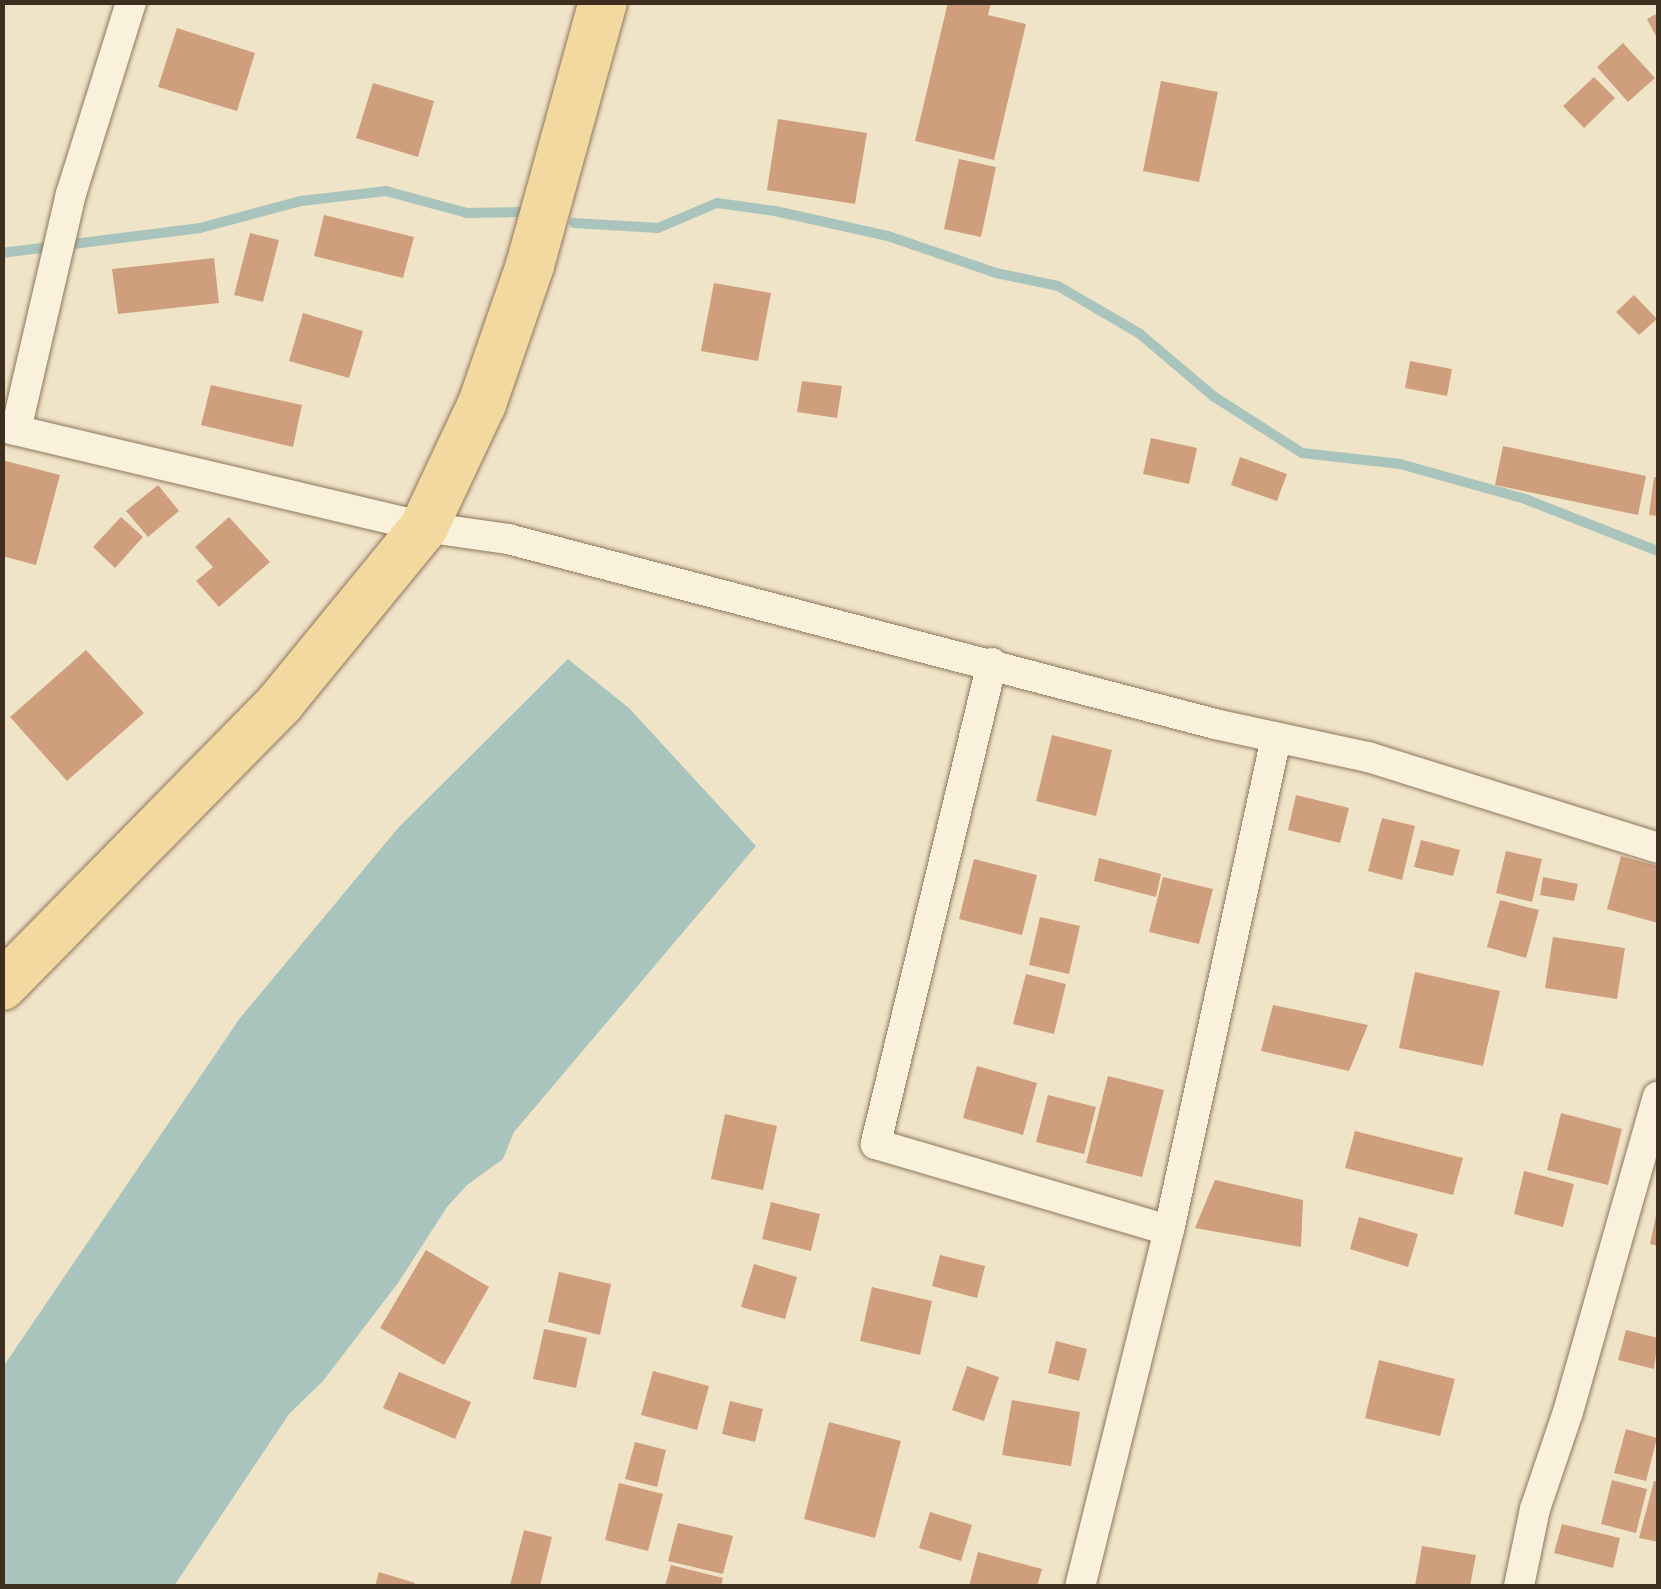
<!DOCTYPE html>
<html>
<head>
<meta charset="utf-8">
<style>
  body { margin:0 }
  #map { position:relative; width:1661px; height:1589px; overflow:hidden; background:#f0e4c8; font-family:Merriweather,serif }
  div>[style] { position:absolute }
  .water>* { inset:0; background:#a9c4bc }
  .stream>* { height:10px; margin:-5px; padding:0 5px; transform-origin:5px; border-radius:5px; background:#a9c4bc }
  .building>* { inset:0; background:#cf9f7d }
  .roads { filter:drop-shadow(0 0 2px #8d765c) drop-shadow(0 0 2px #8d765c) }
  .minor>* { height:30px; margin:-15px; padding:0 15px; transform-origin:15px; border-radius:15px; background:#faf1dc }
  .primary>* { height:48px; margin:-24px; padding:0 24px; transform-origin:24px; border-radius:24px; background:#f3d9a0 }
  span { translate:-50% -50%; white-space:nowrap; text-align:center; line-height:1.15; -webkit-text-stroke:8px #f7eed8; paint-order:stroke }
  .frame { position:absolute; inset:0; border:5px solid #3d2e20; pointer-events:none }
</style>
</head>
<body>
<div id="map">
  <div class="water">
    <div style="clip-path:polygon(568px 659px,629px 708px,756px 846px,514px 1132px,503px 1159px,467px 1185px,447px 1207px,398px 1283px,323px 1381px,289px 1414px,174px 1586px,3px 1586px,3px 1367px,240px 1018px,398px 828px)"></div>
  </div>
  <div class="stream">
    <div style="left:574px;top:223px;width:84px;rotate:3.4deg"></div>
    <div style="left:658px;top:228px;width:64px;rotate:-23deg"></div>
    <div style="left:717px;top:203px;width:59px;rotate:7.9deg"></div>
    <div style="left:775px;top:211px;width:116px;rotate:12.5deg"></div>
    <div style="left:888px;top:236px;width:114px;rotate:18.9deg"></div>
    <div style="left:996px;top:273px;width:63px;rotate:11.8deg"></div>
    <div style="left:1058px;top:286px;width:95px;rotate:30.3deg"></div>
    <div style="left:1140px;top:334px;width:96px;rotate:40.3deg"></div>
    <div style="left:1213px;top:396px;width:106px;rotate:32.6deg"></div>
    <div style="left:1302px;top:453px;width:99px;rotate:6.4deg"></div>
    <div style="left:1400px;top:464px;width:130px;rotate:15.6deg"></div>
    <div style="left:1525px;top:499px;width:143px;rotate:21.4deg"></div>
    <div style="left:2px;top:253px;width:200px;rotate:-7.2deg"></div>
    <div style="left:200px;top:228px;width:105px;rotate:-15deg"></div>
    <div style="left:301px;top:201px;width:86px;rotate:-6.7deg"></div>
    <div style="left:386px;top:191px;width:84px;rotate:15.2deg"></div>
    <div style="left:467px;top:213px;width:53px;rotate:-1.1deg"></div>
  </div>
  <div class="building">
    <div style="clip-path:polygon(948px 2px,991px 2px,988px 15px,1026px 24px,994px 160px,915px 141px)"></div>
    <div style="clip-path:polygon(1658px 13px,1658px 40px,1647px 19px)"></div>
    <div style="clip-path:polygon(177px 28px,255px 53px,237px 111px,158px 87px)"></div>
    <div style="clip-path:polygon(1623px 43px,1655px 78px,1628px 102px,1597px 67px)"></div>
    <div style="clip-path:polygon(1594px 77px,1615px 98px,1584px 128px,1563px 106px)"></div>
    <div style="clip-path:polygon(1161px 81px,1218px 92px,1199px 182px,1143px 171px)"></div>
    <div style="clip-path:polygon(373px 83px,434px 101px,418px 157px,356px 138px)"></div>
    <div style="clip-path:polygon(778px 119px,867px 133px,855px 204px,767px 190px)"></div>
    <div style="clip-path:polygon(959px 159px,996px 167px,981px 237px,944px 229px)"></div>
    <div style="clip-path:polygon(324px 215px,414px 237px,403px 278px,314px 256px)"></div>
    <div style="clip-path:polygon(250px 233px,279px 240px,263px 302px,234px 295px)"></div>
    <div style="clip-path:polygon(214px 258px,219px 303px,118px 314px,112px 269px)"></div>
    <div style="clip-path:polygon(714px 283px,771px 293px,758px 361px,701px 351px)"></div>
    <div style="clip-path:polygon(1634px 295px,1657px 319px,1639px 335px,1616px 312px)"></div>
    <div style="clip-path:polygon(303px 313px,363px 331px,349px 378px,289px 361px)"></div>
    <div style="clip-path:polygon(1410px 361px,1452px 369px,1447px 396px,1405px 388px)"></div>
    <div style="clip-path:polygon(802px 381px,842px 386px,837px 418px,797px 412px)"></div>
    <div style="clip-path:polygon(211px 385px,302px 405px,293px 447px,201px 425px)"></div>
    <div style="clip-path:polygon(1151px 438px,1197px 448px,1189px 484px,1143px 474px)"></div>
    <div style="clip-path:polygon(1503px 446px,1646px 476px,1638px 515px,1495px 485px)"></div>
    <div style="clip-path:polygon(1240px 457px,1287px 474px,1277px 501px,1231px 485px)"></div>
    <div style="clip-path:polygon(2px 460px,60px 475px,36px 565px,2px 556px)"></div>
    <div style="clip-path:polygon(1654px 477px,1658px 478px,1658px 516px,1649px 515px)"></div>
    <div style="clip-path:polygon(158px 485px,179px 511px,148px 537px,126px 511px)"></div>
    <div style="clip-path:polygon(121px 517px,143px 537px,115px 568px,93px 547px)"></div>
    <div style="clip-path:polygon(229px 517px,270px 562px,219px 607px,196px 581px,213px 567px,195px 547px)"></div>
    <div style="clip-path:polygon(86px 650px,144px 713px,67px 781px,10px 717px)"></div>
    <div style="clip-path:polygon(1052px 735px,1112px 750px,1096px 816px,1036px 801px)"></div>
    <div style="clip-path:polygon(1296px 795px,1349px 808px,1340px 843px,1288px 830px)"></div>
    <div style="clip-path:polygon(1382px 818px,1415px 826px,1402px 880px,1368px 871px)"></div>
    <div style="clip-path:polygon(1421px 840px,1460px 850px,1453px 876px,1414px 867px)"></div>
    <div style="clip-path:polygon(1506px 851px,1542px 859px,1532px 902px,1496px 893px)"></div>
    <div style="clip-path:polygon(1621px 856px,1658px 866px,1658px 923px,1607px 909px)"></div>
    <div style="clip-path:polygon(1099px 858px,1161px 874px,1156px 897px,1094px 881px)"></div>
    <div style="clip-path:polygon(974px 859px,1037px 875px,1022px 935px,959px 919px)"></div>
    <div style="clip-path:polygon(1163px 877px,1213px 889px,1199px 944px,1149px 932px)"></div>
    <div style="clip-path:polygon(1543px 877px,1578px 884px,1574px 901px,1540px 895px)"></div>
    <div style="clip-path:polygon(1500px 900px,1539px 910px,1526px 958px,1487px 947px)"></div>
    <div style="clip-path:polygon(1040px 917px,1080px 926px,1069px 974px,1029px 965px)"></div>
    <div style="clip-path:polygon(1553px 937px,1625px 948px,1617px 999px,1545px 988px)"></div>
    <div style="clip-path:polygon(1415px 972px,1500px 991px,1483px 1066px,1399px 1048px)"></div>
    <div style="clip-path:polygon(1026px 974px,1066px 984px,1054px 1034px,1013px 1024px)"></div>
    <div style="clip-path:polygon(1273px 1005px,1368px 1025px,1349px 1071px,1261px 1051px)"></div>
    <div style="clip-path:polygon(977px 1066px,1037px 1083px,1023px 1135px,963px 1118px)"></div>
    <div style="clip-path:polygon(1108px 1076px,1164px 1090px,1142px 1177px,1086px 1163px)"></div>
    <div style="clip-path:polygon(1048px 1095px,1096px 1107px,1084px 1154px,1036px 1142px)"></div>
    <div style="clip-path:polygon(1561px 1113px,1622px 1129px,1608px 1185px,1547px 1170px)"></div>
    <div style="clip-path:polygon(725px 1114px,777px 1126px,763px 1190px,711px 1179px)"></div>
    <div style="clip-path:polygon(1355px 1131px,1463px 1158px,1453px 1195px,1345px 1168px)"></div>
    <div style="clip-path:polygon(1524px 1171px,1574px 1184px,1563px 1227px,1514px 1214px)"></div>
    <div style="clip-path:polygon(1215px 1180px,1303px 1200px,1301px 1247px,1195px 1228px)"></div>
    <div style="clip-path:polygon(771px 1202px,820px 1214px,811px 1251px,762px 1239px)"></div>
    <div style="clip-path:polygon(1657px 1211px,1658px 1211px,1658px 1246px,1650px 1244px)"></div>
    <div style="clip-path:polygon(1359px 1217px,1418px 1234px,1408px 1267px,1350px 1249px)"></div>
    <div style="clip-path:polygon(426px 1250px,489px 1287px,444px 1365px,380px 1328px)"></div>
    <div style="clip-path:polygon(940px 1255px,985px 1266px,977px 1298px,932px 1286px)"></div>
    <div style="clip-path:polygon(754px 1264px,797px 1277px,785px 1319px,741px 1307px)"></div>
    <div style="clip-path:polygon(559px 1272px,611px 1284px,600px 1335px,548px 1322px)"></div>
    <div style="clip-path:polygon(872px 1287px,932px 1301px,920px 1355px,860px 1341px)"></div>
    <div style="clip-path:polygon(544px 1329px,587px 1338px,576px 1388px,533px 1379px)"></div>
    <div style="clip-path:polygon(1626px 1330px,1658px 1338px,1654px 1369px,1618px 1360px)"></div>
    <div style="clip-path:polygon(1056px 1341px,1087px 1349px,1079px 1381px,1048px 1373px)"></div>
    <div style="clip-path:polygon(1379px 1360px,1455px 1379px,1440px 1436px,1365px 1418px)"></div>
    <div style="clip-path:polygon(967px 1366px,999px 1377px,984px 1421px,952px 1410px)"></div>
    <div style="clip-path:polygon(653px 1371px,709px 1386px,697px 1430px,641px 1415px)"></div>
    <div style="clip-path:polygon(399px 1372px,471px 1402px,455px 1439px,383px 1408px)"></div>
    <div style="clip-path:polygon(1012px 1400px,1080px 1412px,1071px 1466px,1002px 1455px)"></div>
    <div style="clip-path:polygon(730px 1401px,763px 1409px,755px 1442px,722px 1434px)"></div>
    <div style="clip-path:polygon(829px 1422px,901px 1441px,875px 1538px,804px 1519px)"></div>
    <div style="clip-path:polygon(1626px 1429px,1657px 1438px,1646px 1481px,1614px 1473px)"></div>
    <div style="clip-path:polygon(635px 1442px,666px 1450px,657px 1487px,625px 1479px)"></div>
    <div style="clip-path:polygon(1612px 1480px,1647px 1489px,1636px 1533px,1601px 1524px)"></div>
    <div style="clip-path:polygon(1654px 1481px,1658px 1482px,1658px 1542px,1639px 1538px)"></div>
    <div style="clip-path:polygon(619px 1483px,663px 1494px,648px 1551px,605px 1540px)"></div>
    <div style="clip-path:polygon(930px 1512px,972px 1525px,961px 1561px,919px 1548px)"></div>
    <div style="clip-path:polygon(678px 1523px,733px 1536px,723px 1574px,668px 1561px)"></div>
    <div style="clip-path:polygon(1562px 1524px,1620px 1538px,1613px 1568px,1554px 1553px)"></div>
    <div style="clip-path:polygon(524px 1530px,552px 1537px,540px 1586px,510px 1585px)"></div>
    <div style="clip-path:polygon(1422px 1546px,1476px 1555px,1470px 1586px,1415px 1586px)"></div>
    <div style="clip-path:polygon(978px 1552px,1042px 1569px,1037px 1586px,969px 1586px)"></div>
    <div style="clip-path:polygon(671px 1565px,723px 1578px,721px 1586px,665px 1586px)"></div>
    <div style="clip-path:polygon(379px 1572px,415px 1583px,414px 1586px,375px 1586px)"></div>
  </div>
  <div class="roads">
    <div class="minor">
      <div style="left:2px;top:427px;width:434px;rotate:13.3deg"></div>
      <div style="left:424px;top:527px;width:85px;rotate:8.1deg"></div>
      <div style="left:508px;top:539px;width:731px;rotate:14.66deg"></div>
      <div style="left:1215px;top:724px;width:157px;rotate:12.2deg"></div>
      <div style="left:1368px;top:757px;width:304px;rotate:17.4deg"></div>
      <div style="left:16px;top:430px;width:242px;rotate:-76.9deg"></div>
      <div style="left:71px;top:194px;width:201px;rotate:-72.6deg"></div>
      <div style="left:992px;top:663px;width:495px;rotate:103.6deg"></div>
      <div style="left:876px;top:1144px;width:305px;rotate:16.4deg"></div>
      <div style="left:1169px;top:1230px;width:367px;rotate:104deg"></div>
      <div style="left:1169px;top:1230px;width:504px;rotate:-77.73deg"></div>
      <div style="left:1519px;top:1586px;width:79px;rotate:-78.3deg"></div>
      <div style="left:1535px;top:1509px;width:102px;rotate:-71.2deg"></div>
      <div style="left:1568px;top:1412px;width:328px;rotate:-74.1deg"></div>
    </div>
    <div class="primary">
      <div style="left:2px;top:986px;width:397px;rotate:-45.5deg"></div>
      <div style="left:280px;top:703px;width:227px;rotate:-50.7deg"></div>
      <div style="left:424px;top:527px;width:136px;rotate:-64.8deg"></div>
      <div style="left:482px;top:404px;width:147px;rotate:-70.9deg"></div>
      <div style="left:530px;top:265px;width:273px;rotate:-74.5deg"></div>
    </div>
  </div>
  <div class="frame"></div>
</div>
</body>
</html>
